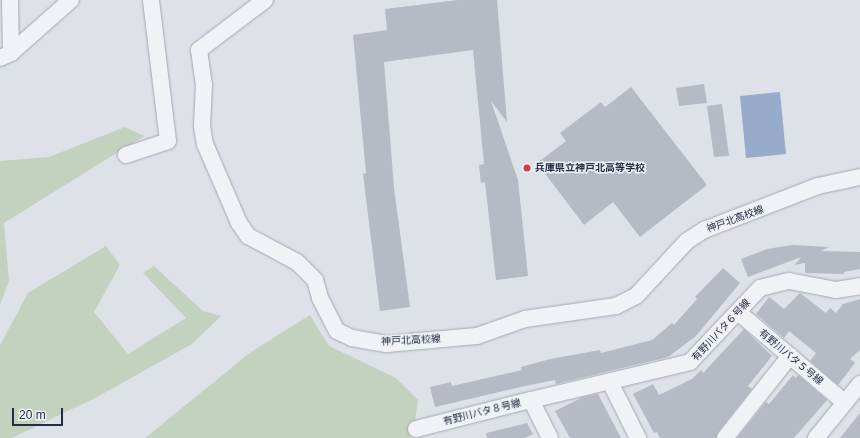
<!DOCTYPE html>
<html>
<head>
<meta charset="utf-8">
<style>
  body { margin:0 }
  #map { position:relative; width:860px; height:438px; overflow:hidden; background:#dee1e8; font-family:Helvetica,"Noto Sans JP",sans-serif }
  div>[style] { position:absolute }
  .green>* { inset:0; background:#c2d2bf }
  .water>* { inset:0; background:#97abca }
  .building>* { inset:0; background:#b5bac5 }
  .roads { filter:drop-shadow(0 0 1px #a3a7b2) drop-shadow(0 0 1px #a3a7b2) }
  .minor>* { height:16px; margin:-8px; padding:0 8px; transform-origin:8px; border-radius:8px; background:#f1f2f6 }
  .dots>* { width:11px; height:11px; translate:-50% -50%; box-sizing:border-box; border:2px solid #edf0f6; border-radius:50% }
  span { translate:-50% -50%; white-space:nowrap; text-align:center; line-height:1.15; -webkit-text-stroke:3px #edf0f6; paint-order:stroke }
  .poi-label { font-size:10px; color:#262d40; font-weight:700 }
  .left { translate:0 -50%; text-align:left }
  .street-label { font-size:10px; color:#262d40 }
  .scale { position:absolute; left:12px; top:408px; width:51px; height:18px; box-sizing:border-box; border:2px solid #262d40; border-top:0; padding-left:5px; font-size:12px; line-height:14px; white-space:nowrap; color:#262d40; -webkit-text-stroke:3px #edf0f6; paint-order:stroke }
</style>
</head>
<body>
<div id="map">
  <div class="green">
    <div style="clip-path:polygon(125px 127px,144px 136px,4px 223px,9px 281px,0 305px,0 161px,49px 157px)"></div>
    <div style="clip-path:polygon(106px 246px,120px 265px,94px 312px,128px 354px,186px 318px,143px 273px,154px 266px,203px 311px,221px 316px,192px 344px,97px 397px,12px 438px,0 438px,0 345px,28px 293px)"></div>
    <div style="clip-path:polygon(310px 315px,329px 346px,396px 378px,418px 400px,413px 435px,409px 438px,145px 438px,251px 352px)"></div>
  </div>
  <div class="water">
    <div style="clip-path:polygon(780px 92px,786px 154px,746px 158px,740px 96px)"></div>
  </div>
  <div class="building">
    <div style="clip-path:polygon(458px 0,497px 0,507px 122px,491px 101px,518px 180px,528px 276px,496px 280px,485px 182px,481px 183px,479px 165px,484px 164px,473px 50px,384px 62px,394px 188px,410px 307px,380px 311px,363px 174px,366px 173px,353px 35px,387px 30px,385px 9px)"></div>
    <div style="clip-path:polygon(704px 84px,707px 103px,679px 106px,676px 88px)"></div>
    <div style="clip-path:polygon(631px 87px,707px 185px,640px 237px,613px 202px,584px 225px,537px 163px,566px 141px,560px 133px,601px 102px,605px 107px)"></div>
    <div style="clip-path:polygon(722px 104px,729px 156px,714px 157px,707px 106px)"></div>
    <div style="clip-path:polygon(792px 245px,829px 247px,821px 251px,860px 252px,860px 269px,844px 272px,844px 274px,805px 273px,805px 263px,795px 265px,801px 257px,748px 277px,741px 259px,767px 249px)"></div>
    <div style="clip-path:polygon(723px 268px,740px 283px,696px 336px,668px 357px,556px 384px,555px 380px,525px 386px,435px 407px,430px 387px,451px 382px,452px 386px,522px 370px,521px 367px,550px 359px,600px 350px,601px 353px,652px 340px,672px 323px,674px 325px,697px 299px,695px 297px)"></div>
    <div style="clip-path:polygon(800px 293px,826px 313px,830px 308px,836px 313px,843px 304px,860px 299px,860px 350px,850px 359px,855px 363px,838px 385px,810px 361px,816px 353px,789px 331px,784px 338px,756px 314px,769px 297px,784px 309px)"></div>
    <div style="clip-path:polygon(744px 329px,772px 356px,748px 386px,752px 389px,718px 432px,716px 438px,660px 438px,657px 432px,654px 433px,633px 394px,653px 384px,659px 395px,692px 379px,701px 370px,703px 373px)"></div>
    <div style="clip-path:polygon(793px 375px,796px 378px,798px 375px,827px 400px,794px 438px,737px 438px,766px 402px,769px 404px)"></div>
    <div style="clip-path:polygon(598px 394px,621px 438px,570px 438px,555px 411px,583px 397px)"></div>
    <div style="clip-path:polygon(860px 413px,860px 438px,840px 438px)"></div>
    <div style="clip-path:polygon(527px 423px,533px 434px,525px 438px,487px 438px,486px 433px)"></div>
  </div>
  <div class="roads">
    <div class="minor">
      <div style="left:10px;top:0;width:53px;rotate:88.9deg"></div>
      <div style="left:265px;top:0;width:83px;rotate:142.9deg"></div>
      <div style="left:199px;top:50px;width:34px;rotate:82deg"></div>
      <div style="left:204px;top:84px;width:42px;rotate:92.7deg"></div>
      <div style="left:202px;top:126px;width:18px;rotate:81deg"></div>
      <div style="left:205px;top:144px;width:86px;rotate:66.7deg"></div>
      <div style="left:239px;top:223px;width:16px;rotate:55deg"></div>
      <div style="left:248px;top:236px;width:55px;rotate:28deg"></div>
      <div style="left:297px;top:262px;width:25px;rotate:45deg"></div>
      <div style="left:315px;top:280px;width:19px;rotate:74deg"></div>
      <div style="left:320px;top:298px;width:37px;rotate:63deg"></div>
      <div style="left:337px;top:331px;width:17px;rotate:25deg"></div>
      <div style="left:352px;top:338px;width:36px;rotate:10deg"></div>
      <div style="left:387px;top:344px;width:90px;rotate:-5.1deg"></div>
      <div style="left:477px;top:336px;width:51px;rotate:-19.5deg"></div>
      <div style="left:525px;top:319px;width:92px;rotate:-8.1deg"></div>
      <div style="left:616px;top:306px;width:22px;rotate:-27deg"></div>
      <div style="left:636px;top:296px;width:75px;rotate:-47.2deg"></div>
      <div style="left:687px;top:241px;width:20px;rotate:-33deg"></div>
      <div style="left:704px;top:230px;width:122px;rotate:-21.1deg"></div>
      <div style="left:818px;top:186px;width:43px;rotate:-12.1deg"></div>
      <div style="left:0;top:58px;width:12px;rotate:-24deg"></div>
      <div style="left:11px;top:53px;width:80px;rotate:-41.5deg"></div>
      <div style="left:126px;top:155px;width:44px;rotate:-18.4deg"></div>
      <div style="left:168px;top:141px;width:142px;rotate:-96.9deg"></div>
      <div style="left:738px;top:312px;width:139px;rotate:40.3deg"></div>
      <div style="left:610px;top:382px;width:63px;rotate:63.4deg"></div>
      <div style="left:531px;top:400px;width:163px;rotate:-13.4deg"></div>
      <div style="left:690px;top:362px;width:102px;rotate:-46.6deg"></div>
      <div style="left:760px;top:288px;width:30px;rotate:-14deg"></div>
      <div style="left:789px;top:281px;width:48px;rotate:10.8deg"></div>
      <div style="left:836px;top:290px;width:24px;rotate:-9deg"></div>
      <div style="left:416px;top:429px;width:119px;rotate:-14.2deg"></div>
      <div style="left:531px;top:400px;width:42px;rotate:63.4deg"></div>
      <div style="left:725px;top:438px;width:105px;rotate:-51.6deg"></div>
      <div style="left:816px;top:438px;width:70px;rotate:-50.8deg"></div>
    </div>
  </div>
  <div class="dots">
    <div style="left:527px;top:168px;background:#d33d46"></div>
  </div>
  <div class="poi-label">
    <span class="left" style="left:535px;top:168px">兵庫県立神戸北高等学校</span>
  </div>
  <div class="street-label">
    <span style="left:735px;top:219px;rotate:-20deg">神戸北高校線</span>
    <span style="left:721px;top:330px;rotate:-47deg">有野川バタ６号線</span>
    <span style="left:411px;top:340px;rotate:-3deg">神戸北高校線</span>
    <span style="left:791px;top:357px;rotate:40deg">有野川バタ５号線</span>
    <span style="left:482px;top:412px;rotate:-14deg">有野川バタ８号線</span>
  </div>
  <div class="scale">20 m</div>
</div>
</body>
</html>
